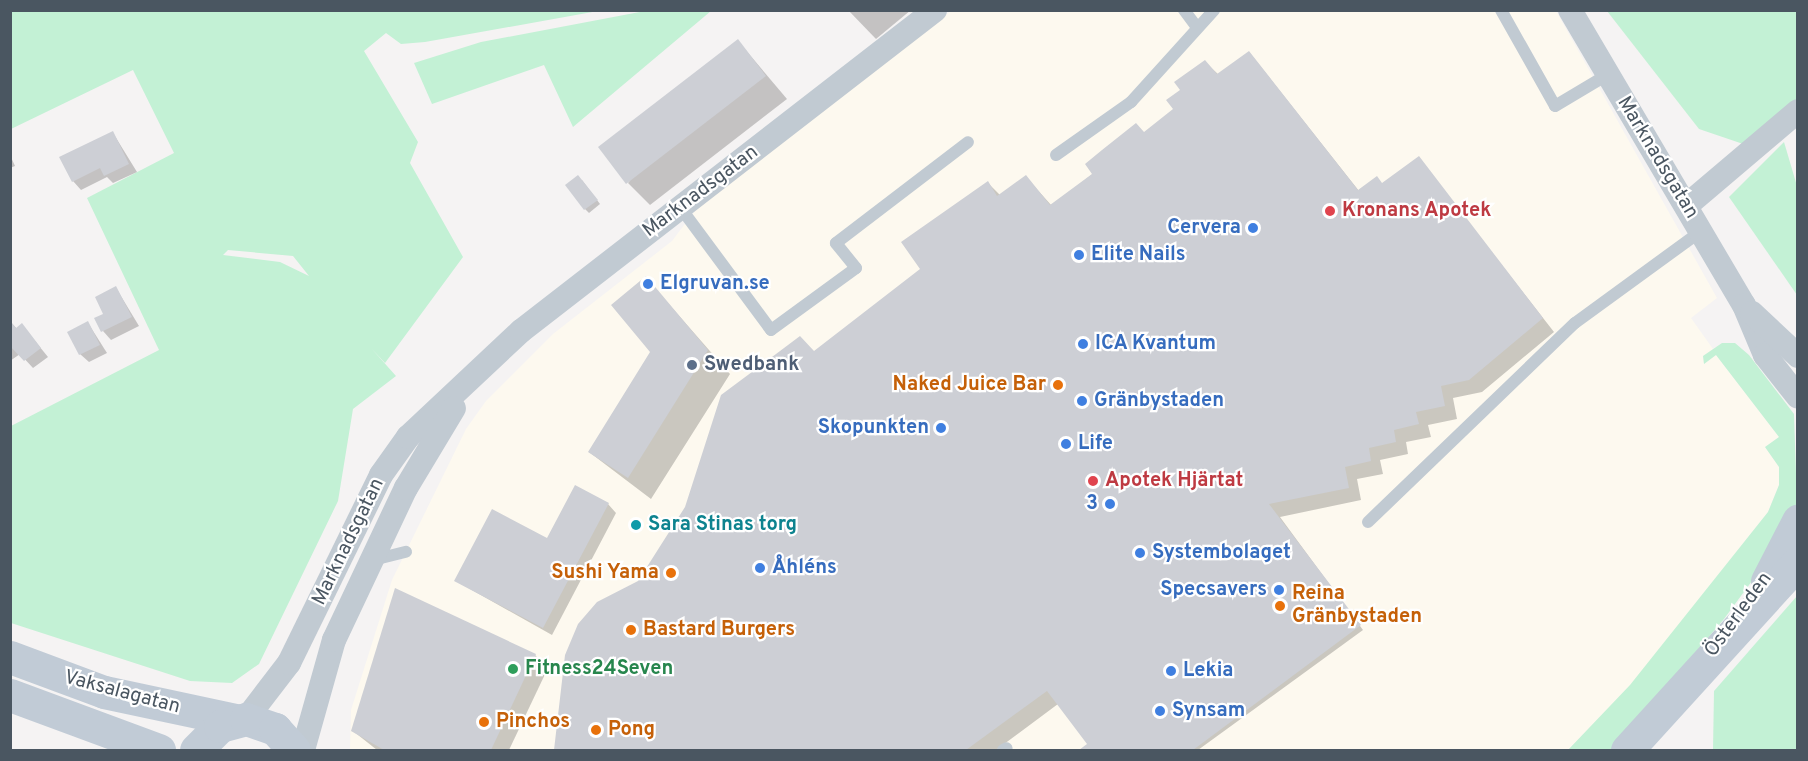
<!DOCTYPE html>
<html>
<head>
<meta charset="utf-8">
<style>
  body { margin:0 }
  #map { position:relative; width:1808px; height:761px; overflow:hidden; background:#f5f3f3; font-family:Overpass,sans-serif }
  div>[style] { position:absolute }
  .commercial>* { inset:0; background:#fdf9ef }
  .green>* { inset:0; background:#c3f1d5 }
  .shadow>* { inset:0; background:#0003 }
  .building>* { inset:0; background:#cdcfd5 }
  .lane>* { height:12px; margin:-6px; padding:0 6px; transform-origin:6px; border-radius:6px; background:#c1cad2 }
  .street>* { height:24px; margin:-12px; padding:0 12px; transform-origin:12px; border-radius:12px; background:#c1cad2 }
  .secondary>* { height:33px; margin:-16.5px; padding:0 16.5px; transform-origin:16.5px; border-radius:16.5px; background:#c1cbd6 }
  .dots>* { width:16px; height:16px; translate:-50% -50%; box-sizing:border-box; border:3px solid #fff; border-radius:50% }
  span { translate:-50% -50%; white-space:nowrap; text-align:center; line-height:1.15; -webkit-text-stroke:4.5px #fff; paint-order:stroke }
  .street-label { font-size:20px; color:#4a5661 }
  .health-label { font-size:20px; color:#be3a42; font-weight:700 }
  .left { translate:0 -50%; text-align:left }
  .shop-label { font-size:20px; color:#366cbe; font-weight:700 }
  .right { translate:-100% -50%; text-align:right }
  .service-label { font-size:20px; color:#4e5e75; font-weight:700 }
  .food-label { font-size:20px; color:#c56008; font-weight:700 }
  .culture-label { font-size:20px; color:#0d838f; font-weight:700 }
  .leisure-label { font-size:20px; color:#27864d; font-weight:700 }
  .frame { position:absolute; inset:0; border:12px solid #4a5661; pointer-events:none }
</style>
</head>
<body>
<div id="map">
  <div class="commercial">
    <div style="clip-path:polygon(951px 11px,1556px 11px,1717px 298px,1691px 318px,1713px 349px,1703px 356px,1704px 364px,1716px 355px,1779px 437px,1765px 447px,1779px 467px,1779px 485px,1768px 512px,1630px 686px,1568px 750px,350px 750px,351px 710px,392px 580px,466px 429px,486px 401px,553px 334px,672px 241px,697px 208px)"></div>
  </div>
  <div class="green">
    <div style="clip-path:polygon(evenodd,10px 11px,598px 11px,425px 42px,401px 44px,386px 33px,364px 51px,418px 142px,410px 163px,463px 257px,385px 363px,371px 348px,396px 376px,353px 409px,338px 501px,259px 664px,232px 683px,190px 681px,11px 623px,11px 426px,159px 350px,87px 198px,174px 153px,133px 70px,11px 129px,10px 11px,228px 250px,293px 256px,309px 276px,280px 262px,223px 255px,228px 250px)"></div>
    <div style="clip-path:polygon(645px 11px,711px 11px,573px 127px,544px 65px,432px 104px,414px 63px,481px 42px)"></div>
    <div style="clip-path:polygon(1607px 11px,1797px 11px,1797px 102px,1749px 146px,1699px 129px)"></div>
    <div style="clip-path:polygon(1784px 142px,1797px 186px,1797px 295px,1729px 197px)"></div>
    <div style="clip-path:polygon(1722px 343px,1735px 343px,1749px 355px,1794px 414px,1797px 503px,1774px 551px,1724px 619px,1612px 750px,1568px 750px,1630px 685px,1768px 512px,1779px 485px,1779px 467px,1765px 447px,1779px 437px,1716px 355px,1704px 364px,1703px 356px)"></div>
    <div style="clip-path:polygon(1797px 596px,1797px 750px,1713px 750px,1714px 691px)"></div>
  </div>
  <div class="shadow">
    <div style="clip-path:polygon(848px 10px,911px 10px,876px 39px)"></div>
    <div style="clip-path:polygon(738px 41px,787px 99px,650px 205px,628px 183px)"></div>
    <div style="clip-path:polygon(1249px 52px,1359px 191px,1383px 185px,1418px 158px,1554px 332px,1482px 392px,1453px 398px,1457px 419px,1428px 425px,1431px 437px,1406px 442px,1408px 454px,1380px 460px,1383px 474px,1357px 479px,1361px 500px,1280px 517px,1363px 630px,1198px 750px,1081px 750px,1089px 745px,1058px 704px,996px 750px,556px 750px,567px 656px,639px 582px,815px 352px,923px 269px,988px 183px,1000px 195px,1026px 177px,1052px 206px,1175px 109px,1182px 90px,1205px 62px,1219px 75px)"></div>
    <div style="clip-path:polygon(113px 133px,137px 172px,113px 183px,107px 177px,81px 190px,73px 181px)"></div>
    <div style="clip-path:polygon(10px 155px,15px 166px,10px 168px)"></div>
    <div style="clip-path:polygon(582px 180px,600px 204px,589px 213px,585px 209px)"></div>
    <div style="clip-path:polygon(646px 278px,730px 374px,651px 499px,589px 452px,652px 352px)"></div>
    <div style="clip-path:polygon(116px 288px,139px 326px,111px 340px,103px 331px)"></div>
    <div style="clip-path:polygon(10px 321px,17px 329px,22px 325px,48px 357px,33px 368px,20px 354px,10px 361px)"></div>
    <div style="clip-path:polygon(88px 323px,107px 353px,89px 362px,80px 354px)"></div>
    <div style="clip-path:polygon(608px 504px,616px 513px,552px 635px,456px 581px,548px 540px)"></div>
    <div style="clip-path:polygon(535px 655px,548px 668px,509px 750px,377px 750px,353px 731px)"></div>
  </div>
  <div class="building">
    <div style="clip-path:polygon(738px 39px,766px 76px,626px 184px,598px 147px)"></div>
    <div style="clip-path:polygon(1249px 51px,1358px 190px,1377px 176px,1382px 183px,1419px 156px,1543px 318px,1469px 380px,1441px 386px,1445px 406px,1416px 412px,1419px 424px,1394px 430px,1396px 442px,1369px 448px,1371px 461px,1345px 467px,1349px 488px,1269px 504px,1361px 625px,1193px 750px,1079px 750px,1087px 744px,1047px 691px,966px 750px,554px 750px,565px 655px,578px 624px,597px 602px,638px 581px,685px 507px,721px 395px,800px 336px,814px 351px,920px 269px,901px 242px,988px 181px,997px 196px,1026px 175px,1050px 205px,1092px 174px,1085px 164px,1102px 150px,1136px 123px,1144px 132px,1173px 109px,1166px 100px,1180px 90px,1174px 82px,1205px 60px,1217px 74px)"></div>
    <div style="clip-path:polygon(113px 131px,129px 164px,104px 176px,100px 168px,72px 182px,59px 157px)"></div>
    <div style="clip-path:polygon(578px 175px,598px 200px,584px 210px,565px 185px)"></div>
    <div style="clip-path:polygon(646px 276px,708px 350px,628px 478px,588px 452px,650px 352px,611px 305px)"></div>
    <div style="clip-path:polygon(116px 286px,132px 317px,101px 332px,94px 318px,103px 314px,95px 297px)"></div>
    <div style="clip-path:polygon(10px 321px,16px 328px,22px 323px,41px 348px,24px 361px,10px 346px)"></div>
    <div style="clip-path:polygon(88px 321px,100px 345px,79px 355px,67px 332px)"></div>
    <div style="clip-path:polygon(575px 485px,609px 503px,543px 628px,454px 581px,492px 509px,547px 538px)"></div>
    <div style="clip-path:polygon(395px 588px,536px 654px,491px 750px,384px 750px,351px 731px)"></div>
  </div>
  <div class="lane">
    <div style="left:1184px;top:10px;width:21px;rotate:53deg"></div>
    <div style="left:1501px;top:10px;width:110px;rotate:60.6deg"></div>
    <div style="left:1555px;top:106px;width:61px;rotate:-30.8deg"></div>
    <div style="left:1056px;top:155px;width:92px;rotate:-35.2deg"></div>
    <div style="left:1131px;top:102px;width:124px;rotate:-47.9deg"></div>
    <div style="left:680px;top:207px;width:153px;rotate:53.5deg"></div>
    <div style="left:771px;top:330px;width:105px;rotate:-36.1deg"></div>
    <div style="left:856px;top:268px;width:32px;rotate:-129deg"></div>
    <div style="left:836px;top:243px;width:166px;rotate:-37.4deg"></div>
    <div style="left:1368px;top:522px;width:287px;rotate:-43.9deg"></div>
    <div style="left:1575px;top:323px;width:156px;rotate:-36.1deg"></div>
    <div style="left:373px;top:560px;width:34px;rotate:-14deg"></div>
    <div style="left:1003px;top:750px;width:4px;rotate:-27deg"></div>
  </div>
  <div class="street">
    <div style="left:1570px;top:10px;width:342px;rotate:59.5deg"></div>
    <div style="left:1744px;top:305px;width:54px;rotate:67.2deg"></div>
    <div style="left:1765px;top:355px;width:53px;rotate:51.8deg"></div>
    <div style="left:1686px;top:206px;width:147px;rotate:-40.3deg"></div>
    <div style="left:1752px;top:313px;width:63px;rotate:43.1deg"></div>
    <div style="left:246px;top:719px;width:71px;rotate:-52.5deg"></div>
    <div style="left:289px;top:663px;width:209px;rotate:-63.9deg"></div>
    <div style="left:381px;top:475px;width:47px;rotate:-54.6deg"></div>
    <div style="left:408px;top:437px;width:155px;rotate:-43.2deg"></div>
    <div style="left:521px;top:331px;width:524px;rotate:-37.79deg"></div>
    <div style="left:303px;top:750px;width:114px;rotate:-74.3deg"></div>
    <div style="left:334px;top:640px;width:168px;rotate:-64.7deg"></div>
    <div style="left:406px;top:488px;width:93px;rotate:-59deg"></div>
  </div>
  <div class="secondary">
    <div style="left:1767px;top:581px;width:68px;rotate:-62.7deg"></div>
    <div style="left:10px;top:657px;width:100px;rotate:20.4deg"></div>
    <div style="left:104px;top:692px;width:135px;rotate:12deg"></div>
    <div style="left:10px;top:695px;width:159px;rotate:20.3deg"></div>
    <div style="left:196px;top:750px;width:34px;rotate:-45deg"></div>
    <div style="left:220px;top:726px;width:27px;rotate:-15deg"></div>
    <div style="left:246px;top:719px;width:31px;rotate:19deg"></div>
    <div style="left:275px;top:729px;width:28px;rotate:48deg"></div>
    <div style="left:1627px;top:750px;width:254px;rotate:-47.7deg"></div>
  </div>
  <div class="dots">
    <div style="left:1330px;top:211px;background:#e0444e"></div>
    <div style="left:1253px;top:228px;background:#3f7fe0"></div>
    <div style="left:1079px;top:255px;background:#3f7fe0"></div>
    <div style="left:648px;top:284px;background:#3f7fe0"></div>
    <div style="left:1083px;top:344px;background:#3f7fe0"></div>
    <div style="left:692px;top:365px;background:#5c6f8a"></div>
    <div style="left:1058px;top:385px;background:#e8710a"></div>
    <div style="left:1082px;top:401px;background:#3f7fe0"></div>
    <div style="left:941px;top:428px;background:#3f7fe0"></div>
    <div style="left:1066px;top:444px;background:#3f7fe0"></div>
    <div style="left:1093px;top:481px;background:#e0444e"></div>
    <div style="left:1110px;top:504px;background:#3f7fe0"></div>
    <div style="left:636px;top:525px;background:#0f9aa8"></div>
    <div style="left:1140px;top:553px;background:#3f7fe0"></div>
    <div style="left:760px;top:568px;background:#3f7fe0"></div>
    <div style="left:671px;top:573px;background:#e8710a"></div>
    <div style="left:1279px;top:590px;background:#3f7fe0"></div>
    <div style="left:1280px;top:606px;background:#e8710a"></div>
    <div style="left:631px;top:630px;background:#e8710a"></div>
    <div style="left:513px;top:669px;background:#2e9e5b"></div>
    <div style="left:1171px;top:671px;background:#3f7fe0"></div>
    <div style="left:1160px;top:711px;background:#3f7fe0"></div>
    <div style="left:484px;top:722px;background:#e8710a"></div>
    <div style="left:596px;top:730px;background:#e8710a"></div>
  </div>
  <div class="street-label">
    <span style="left:1657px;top:158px;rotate:59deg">Marknadsgatan</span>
    <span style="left:701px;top:192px;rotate:-37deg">Marknadsgatan</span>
    <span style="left:349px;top:542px;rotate:-64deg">Marknadsgatan</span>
    <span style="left:1739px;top:615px;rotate:-54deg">Österleden</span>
    <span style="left:122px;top:693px;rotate:15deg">Vaksalagatan</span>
  </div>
  <div class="health-label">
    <span class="left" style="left:1342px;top:211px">Kronans Apotek</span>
    <span class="left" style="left:1105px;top:481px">Apotek Hjärtat</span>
  </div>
  <div class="shop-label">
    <span class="right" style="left:1241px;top:228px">Cervera</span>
    <span class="left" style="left:1091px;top:255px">Elite Nails</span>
    <span class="left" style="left:660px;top:284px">Elgruvan.se</span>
    <span class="left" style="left:1095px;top:344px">ICA Kvantum</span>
    <span class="left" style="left:1094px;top:401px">Gränbystaden</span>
    <span class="right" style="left:929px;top:428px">Skopunkten</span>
    <span class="left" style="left:1078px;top:444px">Life</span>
    <span class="right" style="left:1098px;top:504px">3</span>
    <span class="left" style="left:1152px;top:553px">Systembolaget</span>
    <span class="left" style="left:772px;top:568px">Åhléns</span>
    <span class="right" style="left:1267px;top:590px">Specsavers</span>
    <span class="left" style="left:1183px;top:671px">Lekia</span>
    <span class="left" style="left:1172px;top:711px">Synsam</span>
  </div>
  <div class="service-label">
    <span class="left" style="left:704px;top:365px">Swedbank</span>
  </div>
  <div class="food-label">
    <span class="right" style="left:1046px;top:385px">Naked Juice Bar</span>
    <span class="right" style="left:659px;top:573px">Sushi Yama</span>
    <span class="left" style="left:1292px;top:606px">Reina<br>Gränbystaden</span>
    <span class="left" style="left:643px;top:630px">Bastard Burgers</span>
    <span class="left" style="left:496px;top:722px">Pinchos</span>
    <span class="left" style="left:608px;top:730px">Pong</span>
  </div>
  <div class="culture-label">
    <span class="left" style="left:648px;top:525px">Sara Stinas torg</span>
  </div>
  <div class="leisure-label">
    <span class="left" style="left:525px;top:669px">Fitness24Seven</span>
  </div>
  <div class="frame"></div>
</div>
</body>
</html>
